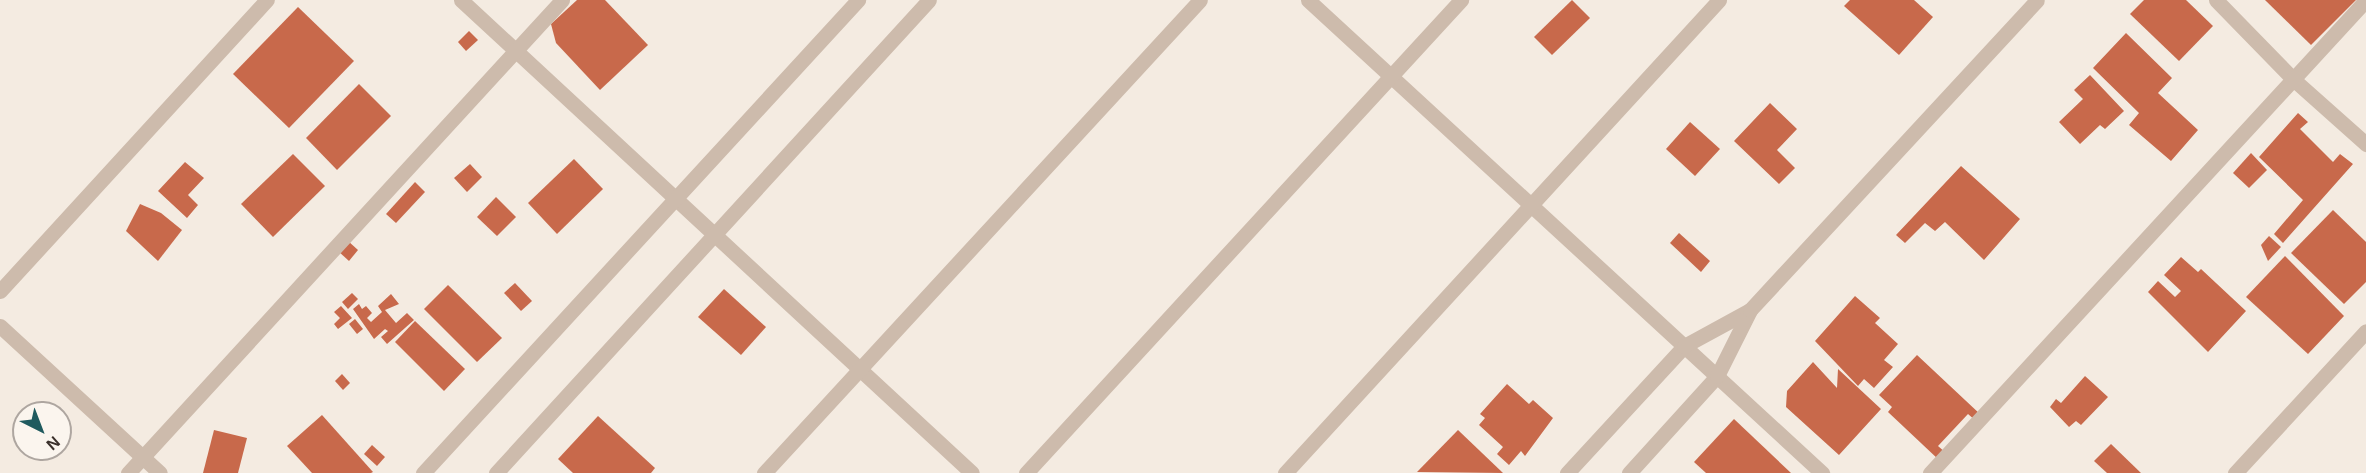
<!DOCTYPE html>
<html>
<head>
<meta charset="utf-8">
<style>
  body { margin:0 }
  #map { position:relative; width:2366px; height:473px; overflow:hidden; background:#f4ebe1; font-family:Arial,sans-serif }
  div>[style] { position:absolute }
  .building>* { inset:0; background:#c8694b }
  .minor>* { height:15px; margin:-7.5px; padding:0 7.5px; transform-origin:7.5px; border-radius:7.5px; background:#cdbbac }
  span { translate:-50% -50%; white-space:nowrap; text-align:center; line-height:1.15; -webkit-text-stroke:4.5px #fbf5ee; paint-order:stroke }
  .north { position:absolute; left:12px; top:401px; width:60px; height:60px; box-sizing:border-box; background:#fbf5ee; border:2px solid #aea6a0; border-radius:50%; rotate:138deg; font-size:16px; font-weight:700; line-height:24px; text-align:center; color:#3b302b }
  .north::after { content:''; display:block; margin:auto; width:21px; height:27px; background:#1f5a5e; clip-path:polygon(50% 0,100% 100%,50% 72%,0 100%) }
</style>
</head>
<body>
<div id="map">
  <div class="building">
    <div style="clip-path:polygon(577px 0,605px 0,648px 45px,600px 90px,556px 43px,551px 24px)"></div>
    <div style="clip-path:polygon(1572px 0,1590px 18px,1552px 55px,1534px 37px)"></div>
    <div style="clip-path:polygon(1850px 0,1914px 0,1933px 17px,1899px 55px,1844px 6px)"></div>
    <div style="clip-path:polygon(2144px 0,2186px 0,2213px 26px,2179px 61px,2130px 14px)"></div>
    <div style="clip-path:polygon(2265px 0,2356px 0,2311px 45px)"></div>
    <div style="clip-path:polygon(298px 7px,354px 61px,289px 128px,233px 74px)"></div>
    <div style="clip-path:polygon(469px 31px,478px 40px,466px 51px,458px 42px)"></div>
    <div style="clip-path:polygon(2126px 33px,2172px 78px,2158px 93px,2198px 130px,2171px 161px,2129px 125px,2139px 113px,2093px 68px)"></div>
    <div style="clip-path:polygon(2090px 75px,2124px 111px,2105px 129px,2100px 125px,2080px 144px,2059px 122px,2083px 99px,2074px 90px)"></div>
    <div style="clip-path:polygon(359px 84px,391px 116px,337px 170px,306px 138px)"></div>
    <div style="clip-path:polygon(1770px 103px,1797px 129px,1777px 150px,1795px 168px,1779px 184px,1734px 141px)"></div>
    <div style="clip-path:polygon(2298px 113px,2308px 122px,2300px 129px,2333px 162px,2340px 154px,2353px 164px,2283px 243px,2274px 234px,2303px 200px,2259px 157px)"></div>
    <div style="clip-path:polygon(1690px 122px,1720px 149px,1695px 176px,1666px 149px)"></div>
    <div style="clip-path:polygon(2251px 153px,2267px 170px,2249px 188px,2233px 173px)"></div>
    <div style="clip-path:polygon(293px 154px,325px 186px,273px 237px,241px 204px)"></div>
    <div style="clip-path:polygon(574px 159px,603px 189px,557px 234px,528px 203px)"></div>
    <div style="clip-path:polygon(185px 162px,204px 178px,188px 195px,198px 205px,187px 218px,158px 191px)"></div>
    <div style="clip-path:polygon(470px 164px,482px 177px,467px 192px,454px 178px)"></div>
    <div style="clip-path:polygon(1961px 166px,2020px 219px,1984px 260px,1945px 222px,1935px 231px,1925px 223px,1905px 243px,1896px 235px)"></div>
    <div style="clip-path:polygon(415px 182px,425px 192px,396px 223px,386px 214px)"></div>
    <div style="clip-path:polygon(496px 197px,516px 217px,497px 236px,477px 217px)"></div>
    <div style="clip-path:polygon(140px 204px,161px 213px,182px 230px,158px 261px,126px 231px)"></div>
    <div style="clip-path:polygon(2333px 210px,2366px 242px,2366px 282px,2344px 304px,2291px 253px)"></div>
    <div style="clip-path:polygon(1679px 233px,1710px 261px,1701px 272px,1670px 243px)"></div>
    <div style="clip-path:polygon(2269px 236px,2281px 247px,2268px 261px,2261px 245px)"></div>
    <div style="clip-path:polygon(348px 241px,358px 250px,349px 261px,338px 251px)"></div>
    <div style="clip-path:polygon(2285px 256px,2344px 316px,2308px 354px,2246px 297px)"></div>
    <div style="clip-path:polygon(2181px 257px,2198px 272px,2201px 269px,2246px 311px,2208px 352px,2148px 292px,2158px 281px,2175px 297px,2181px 291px,2164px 275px)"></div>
    <div style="clip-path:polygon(515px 283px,532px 301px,521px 311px,504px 293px)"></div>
    <div style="clip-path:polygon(448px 285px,502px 338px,477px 362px,424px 309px)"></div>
    <div style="clip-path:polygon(724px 289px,766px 327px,741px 355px,698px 317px)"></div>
    <div style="clip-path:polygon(352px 293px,358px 299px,348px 309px,342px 302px)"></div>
    <div style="clip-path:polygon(391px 294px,399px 304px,385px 310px,396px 323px,407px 313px,414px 320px,387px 344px,381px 337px,388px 331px,385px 329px,374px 339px,353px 309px,359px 304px,362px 309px,366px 306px,372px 313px,367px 318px,371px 322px,382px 312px,378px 306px)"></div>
    <div style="clip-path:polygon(1855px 296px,1880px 318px,1875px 323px,1898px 344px,1884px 360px,1893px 367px,1874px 388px,1864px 379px,1858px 386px,1815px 341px)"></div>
    <div style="clip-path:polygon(341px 306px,352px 318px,338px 329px,334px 324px,340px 318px,334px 312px)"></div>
    <div style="clip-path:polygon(355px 319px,363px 329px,357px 334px,349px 324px)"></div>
    <div style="clip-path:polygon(415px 321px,465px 369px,444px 391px,395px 342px)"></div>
    <div style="clip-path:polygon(1917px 355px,1981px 415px,1976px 421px,1968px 414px,1938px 446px,1946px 453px,1939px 460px,1888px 412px,1892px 407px,1879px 395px)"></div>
    <div style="clip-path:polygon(1813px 362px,1837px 388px,1838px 369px,1881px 409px,1839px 455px,1786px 407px,1787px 391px)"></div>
    <div style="clip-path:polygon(342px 374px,350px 383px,343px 390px,335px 381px)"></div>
    <div style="clip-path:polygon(2085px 376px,2108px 397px,2081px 425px,2076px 421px,2069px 427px,2050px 407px,2056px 399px,2061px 403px)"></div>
    <div style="clip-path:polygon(1507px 384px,1529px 404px,1533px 400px,1553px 418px,1525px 456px,1521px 451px,1509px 465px,1497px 454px,1503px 447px,1479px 425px,1485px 418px,1480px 414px)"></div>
    <div style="clip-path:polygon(322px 415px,373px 472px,371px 473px,312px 473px,287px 446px)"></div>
    <div style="clip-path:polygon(598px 416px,655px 468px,651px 473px,573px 473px,558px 459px)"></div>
    <div style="clip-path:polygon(1734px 419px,1791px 473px,1706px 473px,1694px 462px)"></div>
    <div style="clip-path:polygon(214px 430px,247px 438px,238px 473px,203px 473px)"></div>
    <div style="clip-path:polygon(1458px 430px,1503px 473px,1417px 472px)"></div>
    <div style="clip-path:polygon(2111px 444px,2141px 473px,2107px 473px,2094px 461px)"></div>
    <div style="clip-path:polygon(372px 445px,385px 457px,377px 466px,364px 454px)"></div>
  </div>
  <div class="minor">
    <div style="left:461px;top:0;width:696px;rotate:42.79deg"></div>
    <div style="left:1308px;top:0;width:699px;rotate:42.62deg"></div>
    <div style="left:2216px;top:0;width:110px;rotate:45.7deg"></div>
    <div style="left:2293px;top:79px;width:98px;rotate:41.7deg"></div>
    <div style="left:0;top:291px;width:395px;rotate:-47.5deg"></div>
    <div style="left:0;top:326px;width:217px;rotate:42.6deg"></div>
    <div style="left:128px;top:473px;width:642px;rotate:-47.46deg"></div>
    <div style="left:423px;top:473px;width:643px;rotate:-47.4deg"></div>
    <div style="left:496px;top:473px;width:641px;rotate:-47.53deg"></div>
    <div style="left:764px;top:473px;width:643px;rotate:-47.33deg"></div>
    <div style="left:1026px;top:473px;width:643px;rotate:-47.4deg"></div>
    <div style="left:1285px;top:473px;width:642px;rotate:-47.46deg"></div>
    <div style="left:1567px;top:473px;width:173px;rotate:-47.3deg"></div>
    <div style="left:1684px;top:346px;width:75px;rotate:-28.6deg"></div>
    <div style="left:1629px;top:473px;width:131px;rotate:-47.8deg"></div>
    <div style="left:1717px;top:376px;width:74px;rotate:-63.4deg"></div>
    <div style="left:1750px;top:310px;width:422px;rotate:-47.2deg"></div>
    <div style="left:1930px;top:473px;width:643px;rotate:-47.33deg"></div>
    <div style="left:2235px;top:473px;width:193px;rotate:-47.3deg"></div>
  </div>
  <div class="north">N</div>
</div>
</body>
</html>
